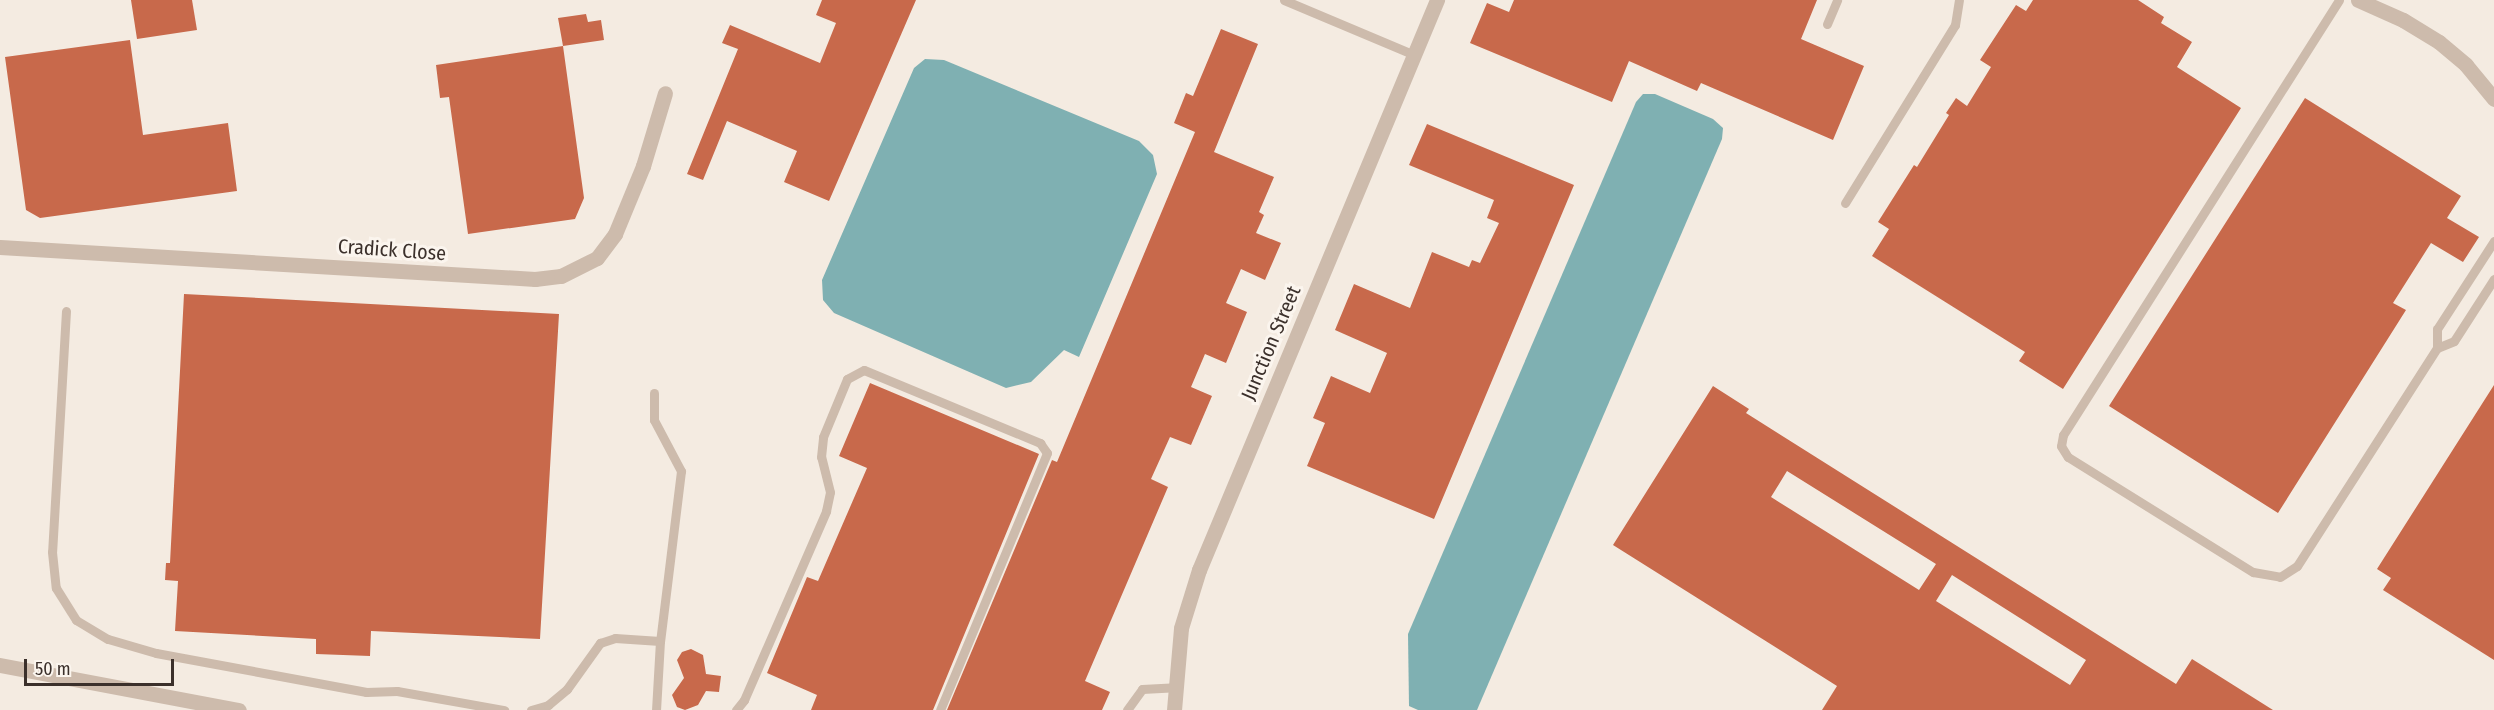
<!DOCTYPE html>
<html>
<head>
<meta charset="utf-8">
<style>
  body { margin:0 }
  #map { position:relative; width:2494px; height:710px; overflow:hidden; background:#f4ebe1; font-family:"Fira Sans Condensed",sans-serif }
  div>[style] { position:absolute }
  .water>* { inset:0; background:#7fb0b2 }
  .building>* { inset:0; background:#c8694b }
  .service>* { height:9px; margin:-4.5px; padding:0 4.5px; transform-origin:4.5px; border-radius:4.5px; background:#cdbbac }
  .minor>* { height:15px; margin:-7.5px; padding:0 7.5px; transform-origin:7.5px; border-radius:7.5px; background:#cdbbac }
  .tertiary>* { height:15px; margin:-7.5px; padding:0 7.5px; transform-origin:7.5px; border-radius:7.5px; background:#cdbbac }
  span { translate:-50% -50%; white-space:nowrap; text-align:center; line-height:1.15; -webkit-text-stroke:6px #fbf5ee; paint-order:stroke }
  .street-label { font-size:20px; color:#3b302b }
  .scale { position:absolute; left:24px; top:659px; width:150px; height:27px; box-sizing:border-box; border:3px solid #3b302b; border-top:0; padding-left:8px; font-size:18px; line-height:21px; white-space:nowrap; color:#3b302b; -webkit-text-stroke:4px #fbf5ee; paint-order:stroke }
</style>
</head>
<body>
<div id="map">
  <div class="water">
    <div style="clip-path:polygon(925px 59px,944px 60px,1139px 141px,1153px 155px,1157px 174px,1079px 357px,1064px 350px,1031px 382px,1006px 388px,834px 313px,823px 300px,822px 280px,914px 68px)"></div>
    <div style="clip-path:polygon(1643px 94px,1655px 94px,1713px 119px,1723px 128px,1722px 139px,1477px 710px,1418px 710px,1409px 706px,1408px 634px,1636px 102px)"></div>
  </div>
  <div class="building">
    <div style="clip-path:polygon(131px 0,192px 0,197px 30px,137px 39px)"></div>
    <div style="clip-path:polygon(822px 0,916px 0,829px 201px,784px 182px,797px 151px,727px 121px,703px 180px,687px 174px,738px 49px,722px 43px,730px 25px,820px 63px,836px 23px,816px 15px)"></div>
    <div style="clip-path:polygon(1514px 0,1817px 0,1801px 39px,1864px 66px,1833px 140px,1701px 83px,1697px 91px,1629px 61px,1612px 102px,1470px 43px,1487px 3px,1509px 12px)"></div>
    <div style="clip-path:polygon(2033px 0,2138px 0,2164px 17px,2161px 23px,2192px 42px,2177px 67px,2241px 108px,2063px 389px,2019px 361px,2025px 352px,1872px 256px,1889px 229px,1878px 222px,1914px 165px,1917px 167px,1949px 115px,1946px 113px,1956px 98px,1967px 106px,1991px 67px,1980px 60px,2016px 5px,2026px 11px)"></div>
    <div style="clip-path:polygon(586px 14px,588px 22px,601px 20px,604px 40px,563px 46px,558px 18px)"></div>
    <div style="clip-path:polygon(1221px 29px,1258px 44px,1214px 152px,1274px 177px,1259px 212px,1264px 215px,1256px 233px,1281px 243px,1265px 280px,1241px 269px,1226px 303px,1247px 312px,1226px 363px,1205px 354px,1191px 387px,1212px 396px,1191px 445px,1170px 437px,1151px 479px,1168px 487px,1085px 681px,1110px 692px,1102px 710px,947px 710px,1052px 460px,1057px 462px,1195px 132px,1174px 123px,1186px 93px,1193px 96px)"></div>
    <div style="clip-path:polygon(130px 40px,143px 135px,228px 123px,237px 191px,40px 218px,26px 210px,5px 57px)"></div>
    <div style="clip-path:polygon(563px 46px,584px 198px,575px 219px,468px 234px,449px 97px,440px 98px,436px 65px)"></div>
    <div style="clip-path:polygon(2305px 98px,2461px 196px,2447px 218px,2479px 237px,2463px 262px,2431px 243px,2393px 303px,2406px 310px,2278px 513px,2109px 406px)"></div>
    <div style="clip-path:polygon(1427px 124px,1574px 185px,1434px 519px,1307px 466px,1325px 423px,1313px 418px,1331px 376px,1370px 393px,1387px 353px,1335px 330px,1354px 284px,1410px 308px,1432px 252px,1469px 267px,1472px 260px,1480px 263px,1499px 223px,1487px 218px,1494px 200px,1409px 165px)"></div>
    <div style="clip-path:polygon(184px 294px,559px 314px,540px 639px,371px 631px,370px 656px,316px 654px,316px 639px,175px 631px,178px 581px,165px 580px,166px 563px,170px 563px)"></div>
    <div style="clip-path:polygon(870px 383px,1039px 454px,933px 710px,811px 710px,817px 695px,767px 673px,807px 577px,818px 581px,867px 468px,839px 456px)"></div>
    <div style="clip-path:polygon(2494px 385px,2494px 660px,2383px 590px,2391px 578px,2377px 569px)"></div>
    <div style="clip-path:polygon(evenodd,1713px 386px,1749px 409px,1746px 413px,2176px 684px,2192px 659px,2273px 710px,1822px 710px,1837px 686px,1613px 545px,1713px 386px,1787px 471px,1936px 564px,1919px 590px,1771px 497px,1787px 471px,1713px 386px,1952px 575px,2086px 660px,2070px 685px,1936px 601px,1952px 575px)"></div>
    <div style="clip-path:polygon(691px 649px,703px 655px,706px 674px,721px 676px,719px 692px,706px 691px,698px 705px,685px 710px,677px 707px,672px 695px,684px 678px,677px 660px,682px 652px)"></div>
  </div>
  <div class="service">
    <div style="left:1284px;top:0;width:142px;rotate:22.8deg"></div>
    <div style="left:2339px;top:0;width:515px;rotate:122.39deg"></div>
    <div style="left:2063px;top:435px;width:11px;rotate:100deg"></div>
    <div style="left:2061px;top:446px;width:13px;rotate:58deg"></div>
    <div style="left:2068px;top:457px;width:218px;rotate:31.9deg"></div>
    <div style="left:2253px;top:572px;width:27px;rotate:10deg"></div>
    <div style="left:2280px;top:577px;width:20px;rotate:-33deg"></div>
    <div style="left:2297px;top:566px;width:259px;rotate:-57.3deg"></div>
    <div style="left:1827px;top:24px;width:26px;rotate:-67deg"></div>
    <div style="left:1845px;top:203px;width:209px;rotate:-58.3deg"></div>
    <div style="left:1955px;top:25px;width:25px;rotate:-81deg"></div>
    <div style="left:2494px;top:241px;width:105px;rotate:122.9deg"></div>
    <div style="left:2437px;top:329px;width:19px;rotate:90deg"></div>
    <div style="left:2437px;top:348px;width:18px;rotate:-22deg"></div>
    <div style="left:2454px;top:341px;width:74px;rotate:-57.2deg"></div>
    <div style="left:66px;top:311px;width:241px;rotate:93.3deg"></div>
    <div style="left:52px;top:552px;width:36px;rotate:84deg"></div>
    <div style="left:56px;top:588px;width:38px;rotate:58deg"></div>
    <div style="left:76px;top:620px;width:37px;rotate:31deg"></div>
    <div style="left:108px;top:639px;width:50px;rotate:16.3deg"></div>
    <div style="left:156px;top:653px;width:214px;rotate:10.5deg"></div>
    <div style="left:366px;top:692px;width:31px;rotate:-2deg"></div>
    <div style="left:397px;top:691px;width:109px;rotate:10.1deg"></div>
    <div style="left:654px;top:393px;width:27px;rotate:90deg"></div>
    <div style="left:654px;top:420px;width:58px;rotate:62.1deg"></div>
    <div style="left:681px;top:471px;width:171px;rotate:97deg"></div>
    <div style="left:660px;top:641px;width:69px;rotate:93.3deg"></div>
    <div style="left:531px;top:710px;width:18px;rotate:-16deg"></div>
    <div style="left:548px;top:705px;width:25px;rotate:-40deg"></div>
    <div style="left:567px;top:689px;width:57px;rotate:-54.3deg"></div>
    <div style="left:600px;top:643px;width:16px;rotate:-18deg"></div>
    <div style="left:615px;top:638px;width:45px;rotate:3.8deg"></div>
    <div style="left:736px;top:710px;width:13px;rotate:-51deg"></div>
    <div style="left:744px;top:700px;width:206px;rotate:-66.5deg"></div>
    <div style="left:826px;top:511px;width:19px;rotate:-78deg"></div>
    <div style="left:830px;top:492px;width:36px;rotate:-104deg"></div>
    <div style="left:821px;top:457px;width:20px;rotate:-84deg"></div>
    <div style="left:823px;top:437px;width:63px;rotate:-67.5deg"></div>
    <div style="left:847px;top:379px;width:19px;rotate:-28deg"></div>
    <div style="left:864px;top:370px;width:191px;rotate:22.5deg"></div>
    <div style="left:1040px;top:443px;width:12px;rotate:55deg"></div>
    <div style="left:1047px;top:453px;width:278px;rotate:112.6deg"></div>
    <div style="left:1127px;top:710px;width:26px;rotate:-54deg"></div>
    <div style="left:1142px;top:689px;width:33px;rotate:-3deg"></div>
  </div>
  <div class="minor">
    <div style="left:2358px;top:0;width:49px;rotate:24deg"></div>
    <div style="left:2403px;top:20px;width:42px;rotate:31.4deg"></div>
    <div style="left:2439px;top:42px;width:35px;rotate:40deg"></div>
    <div style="left:2466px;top:65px;width:44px;rotate:50.5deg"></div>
    <div style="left:0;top:247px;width:536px;rotate:3.42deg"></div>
    <div style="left:535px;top:279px;width:26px;rotate:-7deg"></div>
    <div style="left:561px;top:276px;width:40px;rotate:-26.6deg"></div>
    <div style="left:597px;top:258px;width:30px;rotate:-53deg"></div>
    <div style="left:615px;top:234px;width:74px;rotate:-67.6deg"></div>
    <div style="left:643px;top:166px;width:76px;rotate:-73.2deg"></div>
    <div style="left:1174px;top:710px;width:82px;rotate:-85.1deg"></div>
    <div style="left:1181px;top:628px;width:61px;rotate:-72.8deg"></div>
    <div style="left:1199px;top:570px;width:618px;rotate:-67.34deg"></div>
  </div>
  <div class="tertiary">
    <div style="left:0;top:665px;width:243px;rotate:10.7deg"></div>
  </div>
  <div class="street-label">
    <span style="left:392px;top:250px;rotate:4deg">Cradick Close</span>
    <span style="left:1271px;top:343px;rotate:-67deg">Junction Street</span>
  </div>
  <div class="scale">50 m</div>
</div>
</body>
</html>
